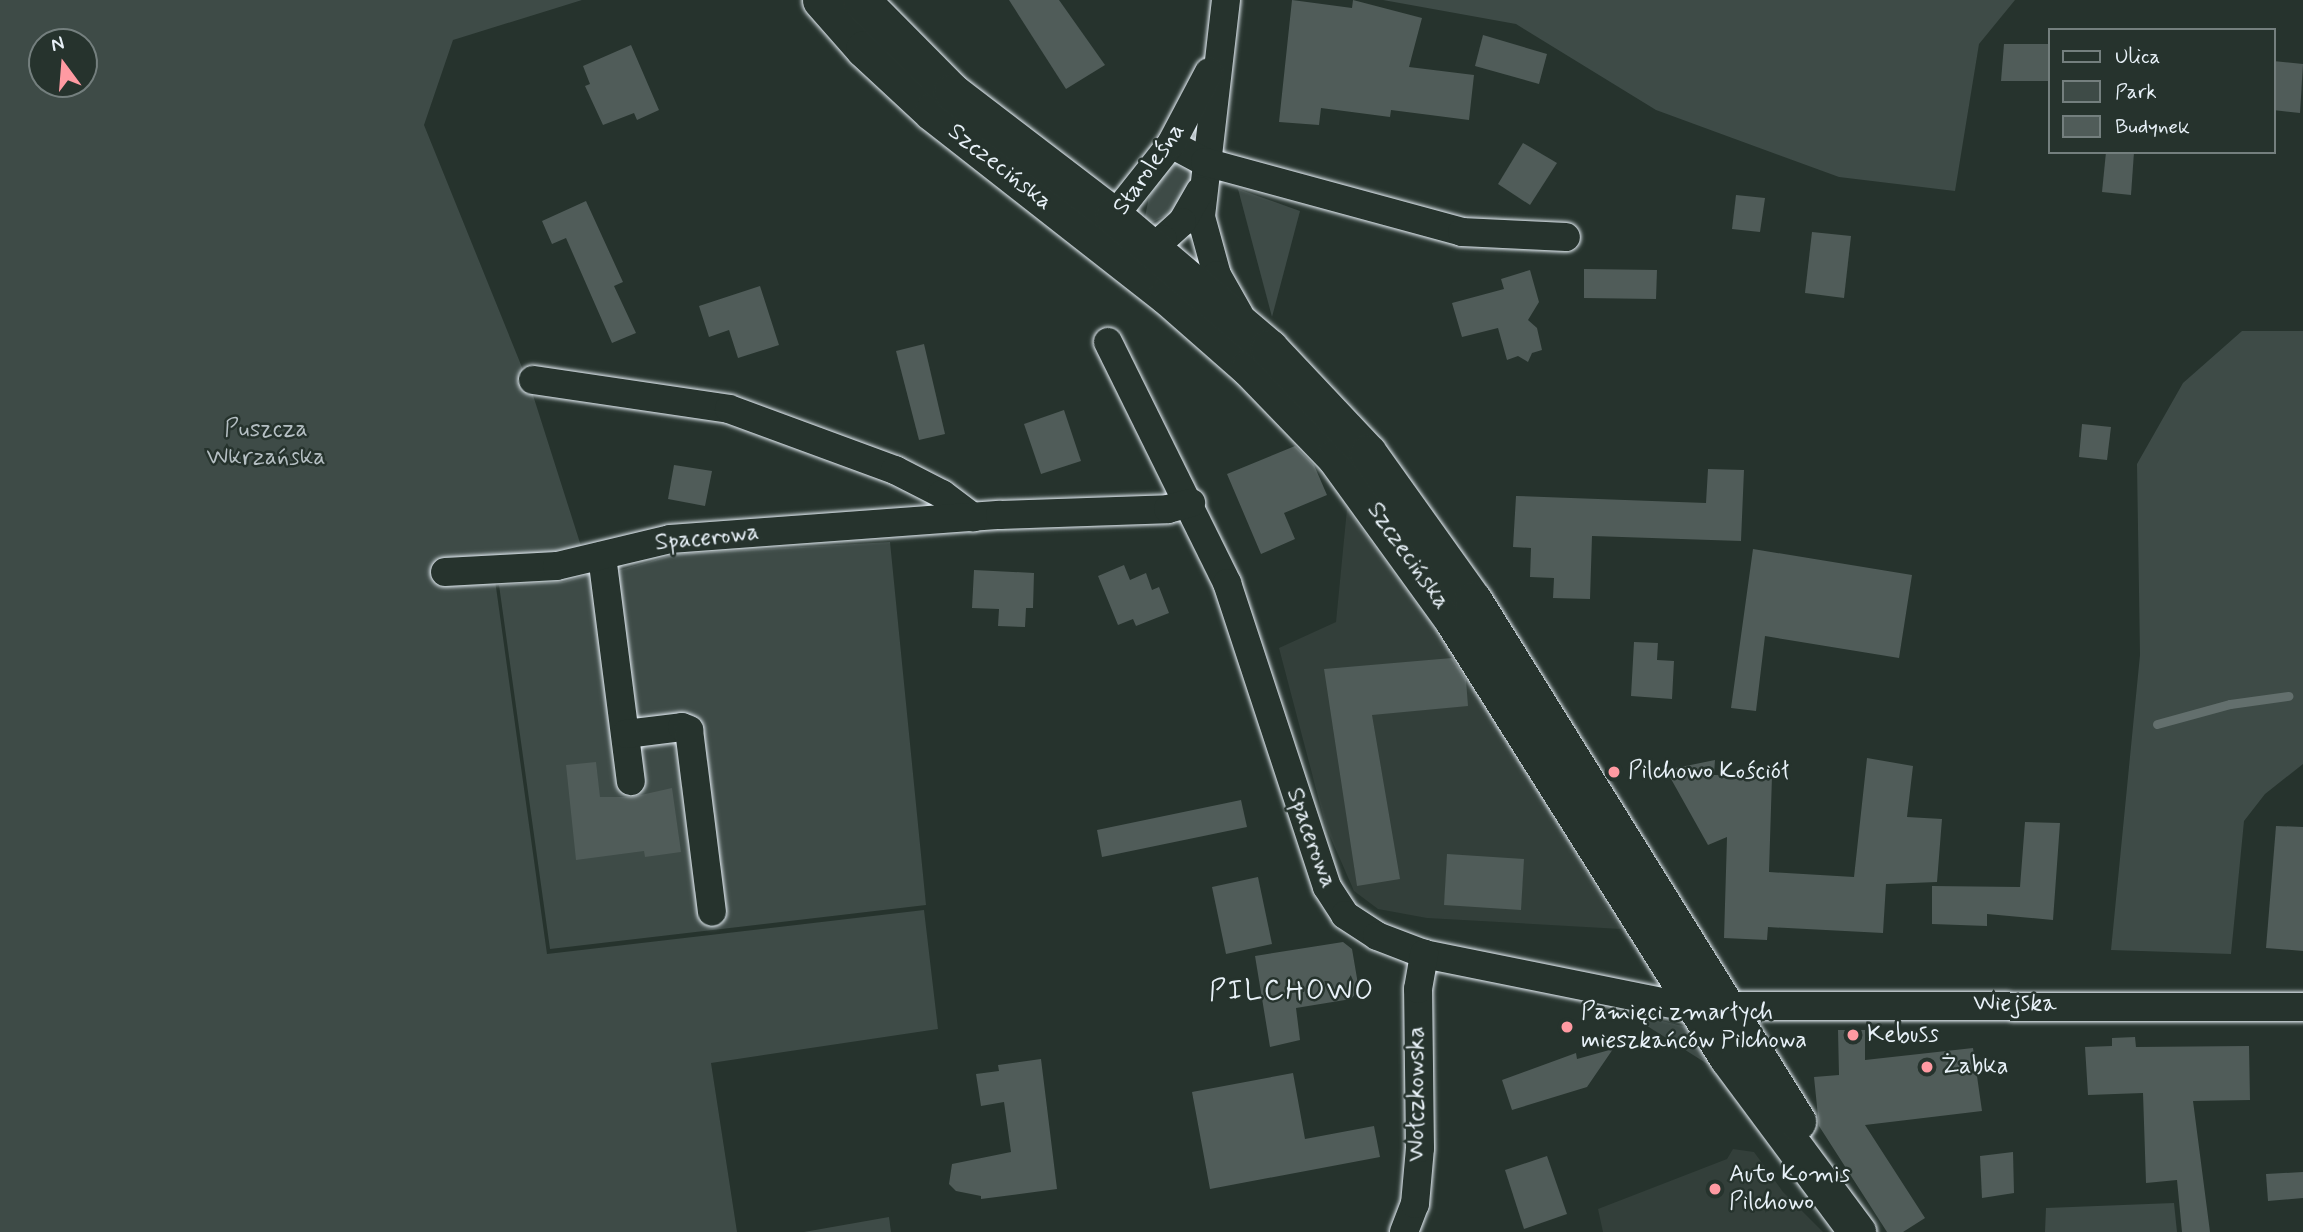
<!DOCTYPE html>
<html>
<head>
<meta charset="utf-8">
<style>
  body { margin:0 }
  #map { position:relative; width:2303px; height:1232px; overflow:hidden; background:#26332d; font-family:Mynerve,sans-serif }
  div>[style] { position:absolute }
  .built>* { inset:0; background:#333f3a }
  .green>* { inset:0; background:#3e4b47 }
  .stream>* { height:9px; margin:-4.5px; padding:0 4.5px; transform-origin:4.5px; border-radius:4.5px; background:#636f6d }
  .building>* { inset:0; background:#505c59 }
  .roads { filter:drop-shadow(0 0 2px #e8f1f8) drop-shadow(0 0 2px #e8f1f8) }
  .minor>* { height:28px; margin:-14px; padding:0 14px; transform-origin:14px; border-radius:14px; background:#26332d }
  .major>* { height:37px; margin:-18.5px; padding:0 18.5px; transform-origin:18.5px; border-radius:18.5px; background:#26332d }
  .dots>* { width:19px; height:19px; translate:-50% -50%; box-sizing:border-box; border:4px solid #26332d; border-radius:50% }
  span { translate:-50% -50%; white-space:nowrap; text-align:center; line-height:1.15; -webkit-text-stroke:5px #26332d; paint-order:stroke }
  .street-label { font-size:24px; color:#e8f1f8 }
  .park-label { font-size:24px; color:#b5bfc3 }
  .poi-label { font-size:24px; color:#e8f1f8 }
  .left { translate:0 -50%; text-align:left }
  .quarter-label { font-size:28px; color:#e8f1f8; letter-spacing:2px }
  .legend { position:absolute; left:2048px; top:28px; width:228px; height:126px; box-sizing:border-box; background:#26332d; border:2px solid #747f7e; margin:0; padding:9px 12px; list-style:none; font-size:21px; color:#e8f1f8 }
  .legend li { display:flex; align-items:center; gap:14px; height:35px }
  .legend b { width:35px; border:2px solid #747f7e }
  .north { position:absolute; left:28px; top:28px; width:70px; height:70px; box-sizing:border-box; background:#26332d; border:2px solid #747f7e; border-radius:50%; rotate:344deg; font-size:19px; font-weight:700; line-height:28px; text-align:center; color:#e8f1f8 }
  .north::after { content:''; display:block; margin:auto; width:24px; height:32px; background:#ff9aa2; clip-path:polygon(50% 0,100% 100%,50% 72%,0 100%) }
</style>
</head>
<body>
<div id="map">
  <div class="built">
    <div style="clip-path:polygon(1347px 509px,1465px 670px,1621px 929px,1427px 918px,1378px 909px,1354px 891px,1326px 827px,1279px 648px,1336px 622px)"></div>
    <div style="clip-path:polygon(1733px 1149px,1754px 1152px,1783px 1192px,1823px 1232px,1603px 1232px,1598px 1209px,1727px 1159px)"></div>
  </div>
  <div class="green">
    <div style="clip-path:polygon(evenodd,0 0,582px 0,453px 40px,424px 125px,532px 392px,581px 546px,521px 557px,495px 580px,547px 954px,924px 910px,938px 1029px,711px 1063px,737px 1232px,0 1232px,0 0,42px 42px,84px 42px,84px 84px,42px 84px,42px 42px)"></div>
    <div style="clip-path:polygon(1383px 0,2015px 0,1979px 44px,1955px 191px,1839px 177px,1656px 110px,1516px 24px)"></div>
    <div style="clip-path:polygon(1180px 160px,1194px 169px,1193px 179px,1173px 212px,1149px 224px,1145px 217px,1149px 197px,1166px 171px)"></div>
    <div style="clip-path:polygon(1238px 189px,1300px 211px,1272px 317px)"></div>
    <div style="clip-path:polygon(2242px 331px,2303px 331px,2303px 764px,2265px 794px,2244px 821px,2231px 954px,2111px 950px,2140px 655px,2137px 464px,2183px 383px)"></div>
    <div style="clip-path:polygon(890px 542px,926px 905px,550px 949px,499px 585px,563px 582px,594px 573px,596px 577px,676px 554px)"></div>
    <div style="clip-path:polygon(1625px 1012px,1691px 1028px,1712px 1064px,1709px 1065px)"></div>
    <div style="clip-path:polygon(2174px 1203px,2177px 1232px,2045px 1232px,2046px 1208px)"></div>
    <div style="clip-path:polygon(889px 1217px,891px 1232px,804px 1232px)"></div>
  </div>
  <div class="stream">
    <div style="left:2157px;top:724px;width:76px;rotate:-15.3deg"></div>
    <div style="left:2230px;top:704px;width:59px;rotate:-7.9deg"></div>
  </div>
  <div class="building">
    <div style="clip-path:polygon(1009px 0,1059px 0,1105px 65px,1066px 89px)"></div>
    <div style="clip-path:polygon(1292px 0,1352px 8px,1353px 0,1422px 18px,1409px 67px,1474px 75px,1469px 120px,1391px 110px,1390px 117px,1321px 108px,1319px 125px,1279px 122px)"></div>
    <div style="clip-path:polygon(1483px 35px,1547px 54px,1539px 84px,1475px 66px)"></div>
    <div style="clip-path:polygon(2004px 44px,2049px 44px,2049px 81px,2001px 81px)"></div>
    <div style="clip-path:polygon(631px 45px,659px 110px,637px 120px,634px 113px,603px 125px,585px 86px,590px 84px,583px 66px)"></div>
    <div style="clip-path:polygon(2273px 61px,2303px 64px,2300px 113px,2273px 110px)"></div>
    <div style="clip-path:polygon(1523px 143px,1557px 163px,1530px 205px,1498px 184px)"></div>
    <div style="clip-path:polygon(2106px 152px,2134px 152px,2131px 195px,2102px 192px)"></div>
    <div style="clip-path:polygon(1736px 195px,1765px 198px,1760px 232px,1732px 229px)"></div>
    <div style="clip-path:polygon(586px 201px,623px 282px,614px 286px,636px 333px,612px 343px,566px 238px,552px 244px,542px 221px)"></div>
    <div style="clip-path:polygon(1812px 232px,1851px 236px,1844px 298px,1805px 293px)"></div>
    <div style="clip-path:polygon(1584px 269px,1657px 270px,1656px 299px,1584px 298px)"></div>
    <div style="clip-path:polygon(1530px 270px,1539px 302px,1528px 320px,1537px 328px,1542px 350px,1532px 353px,1528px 362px,1518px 356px,1507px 360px,1498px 328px,1462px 337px,1452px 303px,1504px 289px,1501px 279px)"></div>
    <div style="clip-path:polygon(760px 286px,779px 345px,738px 358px,729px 330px,709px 337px,699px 306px)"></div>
    <div style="clip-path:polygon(924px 344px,945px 434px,919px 440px,896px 351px)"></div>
    <div style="clip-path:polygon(1064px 410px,1081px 461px,1041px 474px,1024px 424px)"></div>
    <div style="clip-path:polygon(2082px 424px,2111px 427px,2107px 460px,2079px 457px)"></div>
    <div style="clip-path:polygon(1295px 446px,1314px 465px,1327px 495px,1284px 513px,1295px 539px,1261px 554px,1227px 474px)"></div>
    <div style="clip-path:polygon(674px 465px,712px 471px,705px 506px,668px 499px)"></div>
    <div style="clip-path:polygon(1708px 469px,1744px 470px,1741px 541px,1592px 536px,1590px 599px,1553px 598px,1554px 578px,1530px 577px,1531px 548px,1513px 547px,1516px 496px,1706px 503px)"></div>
    <div style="clip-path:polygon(1753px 549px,1912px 575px,1899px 658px,1765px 636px,1756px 711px,1731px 708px)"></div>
    <div style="clip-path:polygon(1124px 565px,1130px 580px,1146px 573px,1152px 590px,1159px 587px,1169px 613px,1136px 626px,1133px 619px,1118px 625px,1098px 576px)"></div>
    <div style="clip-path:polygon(974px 570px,1034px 573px,1033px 608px,1026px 608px,1025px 627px,998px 626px,999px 609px,972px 608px)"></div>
    <div style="clip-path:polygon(1634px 642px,1658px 643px,1657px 660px,1674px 661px,1672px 699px,1631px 696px)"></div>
    <div style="clip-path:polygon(1452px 658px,1466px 680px,1468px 706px,1372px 715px,1400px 879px,1357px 886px,1324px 669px)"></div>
    <div style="clip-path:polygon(1867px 758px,1913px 766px,1907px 817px,1942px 819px,1937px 882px,1886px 884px,1883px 933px,1768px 927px,1767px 940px,1724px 938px,1727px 837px,1708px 845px,1666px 770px,1715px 760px,1714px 775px,1772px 776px,1769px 872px,1854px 877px)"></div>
    <div style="clip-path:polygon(596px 762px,600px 797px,632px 797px,672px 788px,681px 852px,645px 857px,644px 851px,576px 860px,566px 765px)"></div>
    <div style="clip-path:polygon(1241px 800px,1247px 827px,1102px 857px,1097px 830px)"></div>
    <div style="clip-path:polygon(2025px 822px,2060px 823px,2053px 920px,1987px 914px,1987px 926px,1932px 924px,1932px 886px,2020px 887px)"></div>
    <div style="clip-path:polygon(2276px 826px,2303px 827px,2303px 951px,2266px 948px)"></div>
    <div style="clip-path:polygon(1447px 854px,1524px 859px,1521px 910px,1444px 905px)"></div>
    <div style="clip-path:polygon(1258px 877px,1272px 944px,1226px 954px,1212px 887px)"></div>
    <div style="clip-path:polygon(1343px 942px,1352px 949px,1359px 990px,1351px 999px,1296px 1008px,1300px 1040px,1270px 1047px,1255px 956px)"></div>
    <div style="clip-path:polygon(1838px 1030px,1865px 1030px,1865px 1060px,1973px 1048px,1982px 1111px,1865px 1125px,1925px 1218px,1903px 1232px,1887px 1232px,1819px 1126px,1814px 1077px,1839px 1075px)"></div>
    <div style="clip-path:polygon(2135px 1037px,2136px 1047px,2249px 1046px,2250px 1100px,2193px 1101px,2210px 1232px,2182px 1232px,2177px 1180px,2146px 1183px,2143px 1093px,2088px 1095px,2085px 1047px,2112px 1046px,2112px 1038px)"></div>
    <div style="clip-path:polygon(1613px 1049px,1587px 1087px,1512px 1110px,1502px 1080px,1576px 1053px,1577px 1059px)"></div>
    <div style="clip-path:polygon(1041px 1059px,1057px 1189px,981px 1199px,981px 1196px,956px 1191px,949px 1184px,952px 1164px,1011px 1152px,1004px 1102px,981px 1106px,976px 1074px,999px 1071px,998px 1065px)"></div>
    <div style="clip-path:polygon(1293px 1073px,1305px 1139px,1374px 1126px,1380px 1157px,1210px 1189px,1192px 1092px)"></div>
    <div style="clip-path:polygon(2013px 1152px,2014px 1193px,1982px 1198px,1980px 1156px)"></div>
    <div style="clip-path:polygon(1547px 1156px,1567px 1214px,1524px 1229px,1505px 1170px)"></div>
    <div style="clip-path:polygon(2303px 1172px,2303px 1198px,2268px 1201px,2266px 1174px)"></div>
  </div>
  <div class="roads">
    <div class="minor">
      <div style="left:1226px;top:0;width:218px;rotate:96.6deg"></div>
      <div style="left:1201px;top:217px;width:60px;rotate:74.6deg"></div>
      <div style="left:1217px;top:275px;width:45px;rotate:60.6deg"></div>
      <div style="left:1171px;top:144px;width:38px;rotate:28deg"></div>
      <div style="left:1205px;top:162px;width:266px;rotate:15.2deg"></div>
      <div style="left:1462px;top:232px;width:104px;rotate:2.8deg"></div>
      <div style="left:1200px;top:191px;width:36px;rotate:120deg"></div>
      <div style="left:1182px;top:222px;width:25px;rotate:138deg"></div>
      <div style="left:1163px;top:239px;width:34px;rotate:153deg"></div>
      <div style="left:1133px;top:254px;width:18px;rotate:180deg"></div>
      <div style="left:1115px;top:254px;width:17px;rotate:-111deg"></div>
      <div style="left:1109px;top:238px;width:23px;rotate:-77deg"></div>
      <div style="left:1114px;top:216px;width:92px;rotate:-51.6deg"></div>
      <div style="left:1171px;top:144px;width:81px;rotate:-62.2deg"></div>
      <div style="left:1108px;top:342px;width:269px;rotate:63.7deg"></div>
      <div style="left:1227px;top:583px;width:320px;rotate:71.8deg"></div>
      <div style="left:1327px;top:887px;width:33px;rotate:57deg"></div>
      <div style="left:1345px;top:915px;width:38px;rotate:33deg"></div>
      <div style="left:1377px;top:936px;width:50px;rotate:21deg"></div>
      <div style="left:1424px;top:954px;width:264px;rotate:11.4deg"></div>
      <div style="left:1683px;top:1006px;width:620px;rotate:0.09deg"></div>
      <div style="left:533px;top:380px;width:198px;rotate:8.4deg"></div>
      <div style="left:729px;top:409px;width:177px;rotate:20.2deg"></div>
      <div style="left:895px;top:470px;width:53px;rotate:27.1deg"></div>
      <div style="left:942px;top:494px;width:39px;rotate:37deg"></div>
      <div style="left:602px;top:556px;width:227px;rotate:82.7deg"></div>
      <div style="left:445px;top:572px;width:112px;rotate:-3.1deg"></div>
      <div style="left:557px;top:566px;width:116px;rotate:-13.4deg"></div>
      <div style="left:670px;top:539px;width:331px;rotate:-4.2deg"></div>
      <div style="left:1000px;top:515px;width:168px;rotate:-2deg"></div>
      <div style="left:1168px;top:509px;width:24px;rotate:-15deg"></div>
      <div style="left:626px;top:734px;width:56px;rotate:-7.1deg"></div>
      <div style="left:682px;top:727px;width:8px;rotate:23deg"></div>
      <div style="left:689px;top:730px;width:183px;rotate:82.8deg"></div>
      <div style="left:1404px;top:1232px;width:30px;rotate:-69deg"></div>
      <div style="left:1415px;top:1204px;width:56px;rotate:-84.9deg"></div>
      <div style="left:1420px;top:1148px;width:159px;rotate:-90.7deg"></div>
      <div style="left:1418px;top:989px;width:36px;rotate:-80deg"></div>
    </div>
    <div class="major">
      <div style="left:821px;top:0;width:65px;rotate:48.7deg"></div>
      <div style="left:864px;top:49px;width:93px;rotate:42.8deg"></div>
      <div style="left:932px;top:112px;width:298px;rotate:38.1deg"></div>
      <div style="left:1167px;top:296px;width:109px;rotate:41.3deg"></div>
      <div style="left:1249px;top:368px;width:124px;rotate:46deg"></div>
      <div style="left:1335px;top:457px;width:198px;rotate:54.1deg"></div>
      <div style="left:1451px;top:617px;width:521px;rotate:57.87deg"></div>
      <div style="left:1728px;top:1058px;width:217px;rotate:53.4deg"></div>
      <div style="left:861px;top:0;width:129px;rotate:45.3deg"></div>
      <div style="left:952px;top:92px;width:204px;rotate:37.4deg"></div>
      <div style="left:1114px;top:216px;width:204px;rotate:40.4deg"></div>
      <div style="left:1269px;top:348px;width:144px;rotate:46.7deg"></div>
      <div style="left:1368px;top:453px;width:181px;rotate:54.5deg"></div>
      <div style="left:1473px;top:600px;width:614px;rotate:58.12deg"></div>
    </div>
  </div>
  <div class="dots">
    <div style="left:1614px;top:772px;background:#ff9aa2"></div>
    <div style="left:1567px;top:1027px;background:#ff9aa2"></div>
    <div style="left:1853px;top:1035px;background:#ff9aa2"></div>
    <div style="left:1927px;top:1067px;background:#ff9aa2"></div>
    <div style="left:1715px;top:1189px;background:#ff9aa2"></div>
  </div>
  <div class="street-label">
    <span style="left:1000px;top:167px;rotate:38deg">Szczecińska</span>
    <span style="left:1149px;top:169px;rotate:-55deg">Staroleśna</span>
    <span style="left:707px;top:538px;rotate:-6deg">Spacerowa</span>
    <span style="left:1408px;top:556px;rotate:55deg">Szczecińska</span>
    <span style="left:1311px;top:838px;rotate:70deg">Spacerowa</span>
    <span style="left:2015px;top:1004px">Wiejska</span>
    <span style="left:1417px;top:1094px;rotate:-90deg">Wołczkowska</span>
  </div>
  <div class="park-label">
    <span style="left:266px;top:444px">Puszcza<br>Wkrzańska</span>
  </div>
  <div class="poi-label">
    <span class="left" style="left:1628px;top:772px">Pilchowo Kościół</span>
    <span class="left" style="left:1581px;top:1027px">Pamięci zmarłych<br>mieszkańców Pilchowa</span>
    <span class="left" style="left:1867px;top:1035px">Kebuss</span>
    <span class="left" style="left:1941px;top:1067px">Żabka</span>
    <span class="left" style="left:1729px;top:1189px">Auto Komis<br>Pilchowo</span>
  </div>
  <div class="quarter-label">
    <span style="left:1292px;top:992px">PILCHOWO</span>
  </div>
  <ul class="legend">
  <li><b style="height:9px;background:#26332d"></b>Ulica</li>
  <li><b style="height:19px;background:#3e4b47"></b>Park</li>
  <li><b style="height:19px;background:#505c59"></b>Budynek</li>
  </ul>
  <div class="north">N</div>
</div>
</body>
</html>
